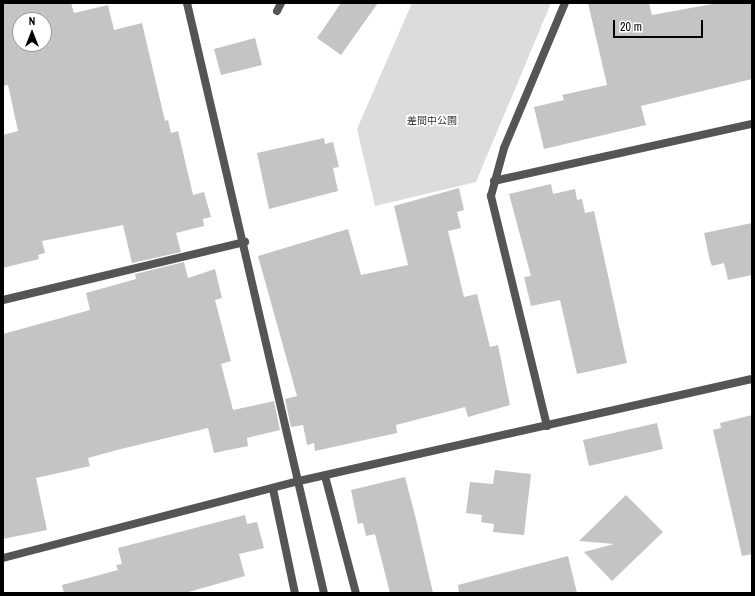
<!DOCTYPE html>
<html>
<head>
<meta charset="utf-8">
<style>
  body { margin:0 }
  #map { position:relative; width:755px; height:596px; overflow:hidden; background:#fff; font-family:"Archivo Narrow","Noto Sans JP",sans-serif }
  div>[style] { position:absolute }
  .green>* { inset:0; background:#dcdcdc }
  .building>* { inset:0; background:#c4c4c4 }
  .street>* { height:8px; margin:-4px; padding:0 4px; transform-origin:4px; border-radius:4px; background:#555 }
  span { translate:-50% -50%; white-space:nowrap; text-align:center; line-height:1.15; -webkit-text-stroke:3px #fff; paint-order:stroke }
  .park-label { font-size:10px; color:#333 }
  .frame { position:absolute; inset:0; border:4px solid #000; pointer-events:none }
  .north { position:absolute; left:12px; top:12px; width:40px; height:40px; box-sizing:border-box; background:#fff; border:1px solid #999; border-radius:50%; rotate:0deg; font-size:11px; font-weight:700; line-height:16px; text-align:center; color:#000 }
  .north::after { content:''; display:block; margin:auto; width:14px; height:18px; background:#000; clip-path:polygon(50% 0,100% 100%,50% 72%,0 100%) }
  .scale { position:absolute; left:613px; top:20px; width:90px; height:18px; box-sizing:border-box; border:2px solid #000; border-top:0; padding-left:5px; font-size:12px; line-height:14px; white-space:nowrap; color:#000; -webkit-text-stroke:3px #fff; paint-order:stroke }
</style>
</head>
<body>
<div id="map">
  <div class="green">
    <div style="clip-path:polygon(412px 3px,551px 3px,476px 182px,375px 206px,357px 129px)"></div>
  </div>
  <div class="building">
    <div style="clip-path:polygon(evenodd,3px 3px,71px 3px,74px 13px,108px 5px,114px 30px,142px 23px,165px 121px,168px 120px,171px 133px,178px 131px,193px 195px,204px 192px,211px 217px,203px 219px,204px 226px,176px 233px,181px 252px,132px 263px,123px 225px,42px 241px,45px 253px,38px 255px,39px 259px,3px 268px,3px 135px,18px 131px,8px 85px,3px 86px,3px 3px,20px 20px,44px 20px,44px 44px,20px 44px,20px 20px)"></div>
    <div style="clip-path:polygon(341px 3px,378px 3px,341px 55px,317px 38px)"></div>
    <div style="clip-path:polygon(588px 3px,649px 3px,652px 15px,718px 3px,752px 3px,752px 79px,641px 106px,646px 125px,544px 149px,534px 107px,564px 100px,562px 95px,607px 85px)"></div>
    <div style="clip-path:polygon(255px 38px,262px 65px,221px 75px,214px 49px)"></div>
    <div style="clip-path:polygon(324px 138px,325px 144px,333px 142px,339px 167px,333px 168px,338px 191px,269px 209px,257px 153px)"></div>
    <div style="clip-path:polygon(551px 184px,553px 194px,575px 189px,577px 200px,582px 199px,585px 213px,594px 211px,627px 363px,577px 374px,560px 300px,531px 306px,524px 277px,531px 276px,509px 194px)"></div>
    <div style="clip-path:polygon(459px 188px,464px 210px,457px 212px,461px 228px,448px 231px,464px 297px,477px 294px,490px 347px,498px 345px,510px 405px,468px 417px,465px 407px,396px 425px,397px 433px,315px 451px,314px 443px,307px 445px,303px 425px,291px 427px,285px 399px,297px 396px,258px 256px,348px 229px,361px 275px,408px 265px,394px 206px)"></div>
    <div style="clip-path:polygon(752px 223px,752px 275px,728px 280px,724px 263px,712px 266px,710px 261px,704px 233px)"></div>
    <div style="clip-path:polygon(184px 262px,188px 278px,215px 269px,222px 298px,215px 300px,231px 361px,221px 364px,233px 410px,274px 401px,280px 430px,247px 438px,248px 446px,214px 453px,208px 428px,117px 450px,88px 458px,90px 466px,36px 478px,47px 530px,3px 539px,3px 334px,90px 310px,86px 293px,136px 279px,135px 274px)"></div>
    <div style="clip-path:polygon(752px 415px,752px 554px,742px 556px,713px 430px,721px 428px,720px 423px)"></div>
    <div style="clip-path:polygon(657px 423px,663px 449px,589px 466px,583px 440px)"></div>
    <div style="clip-path:polygon(495px 470px,531px 474px,524px 535px,493px 532px,494px 524px,481px 522px,482px 515px,466px 513px,470px 482px,493px 484px)"></div>
    <div style="clip-path:polygon(405px 477px,415px 515px,433px 593px,390px 593px,375px 534px,366px 536px,363px 523px,358px 524px,351px 490px)"></div>
    <div style="clip-path:polygon(626px 495px,663px 532px,612px 581px,584px 552px,614px 544px,579px 541px)"></div>
    <div style="clip-path:polygon(245px 515px,247px 524px,257px 522px,264px 548px,239px 554px,245px 576px,185px 593px,64px 593px,62px 585px,118px 570px,116px 565px,122px 564px,118px 548px)"></div>
    <div style="clip-path:polygon(568px 556px,577px 593px,459px 593px,458px 585px)"></div>
  </div>
  <div class="street">
    <div style="left:187px;top:3px;width:606px;rotate:76.93deg"></div>
    <div style="left:277px;top:11px;width:9px;rotate:-63deg"></div>
    <div style="left:494px;top:181px;width:264px;rotate:-12.5deg"></div>
    <div style="left:3px;top:300px;width:249px;rotate:-13.5deg"></div>
    <div style="left:547px;top:426px;width:237px;rotate:-103.7deg"></div>
    <div style="left:491px;top:196px;width:50px;rotate:-74.8deg"></div>
    <div style="left:504px;top:148px;width:157px;rotate:-67.2deg"></div>
    <div style="left:325px;top:476px;width:121px;rotate:75.2deg"></div>
    <div style="left:273px;top:489px;width:106px;rotate:78.1deg"></div>
    <div style="left:3px;top:558px;width:306px;rotate:-14.6deg"></div>
    <div style="left:299px;top:481px;width:464px;rotate:-12.7deg"></div>
  </div>
  <div class="park-label">
    <span style="left:432px;top:121px">差間中公園</span>
  </div>
  <div class="frame"></div>
  <div class="north">N</div>
  <div class="scale">20 m</div>
</div>
</body>
</html>
